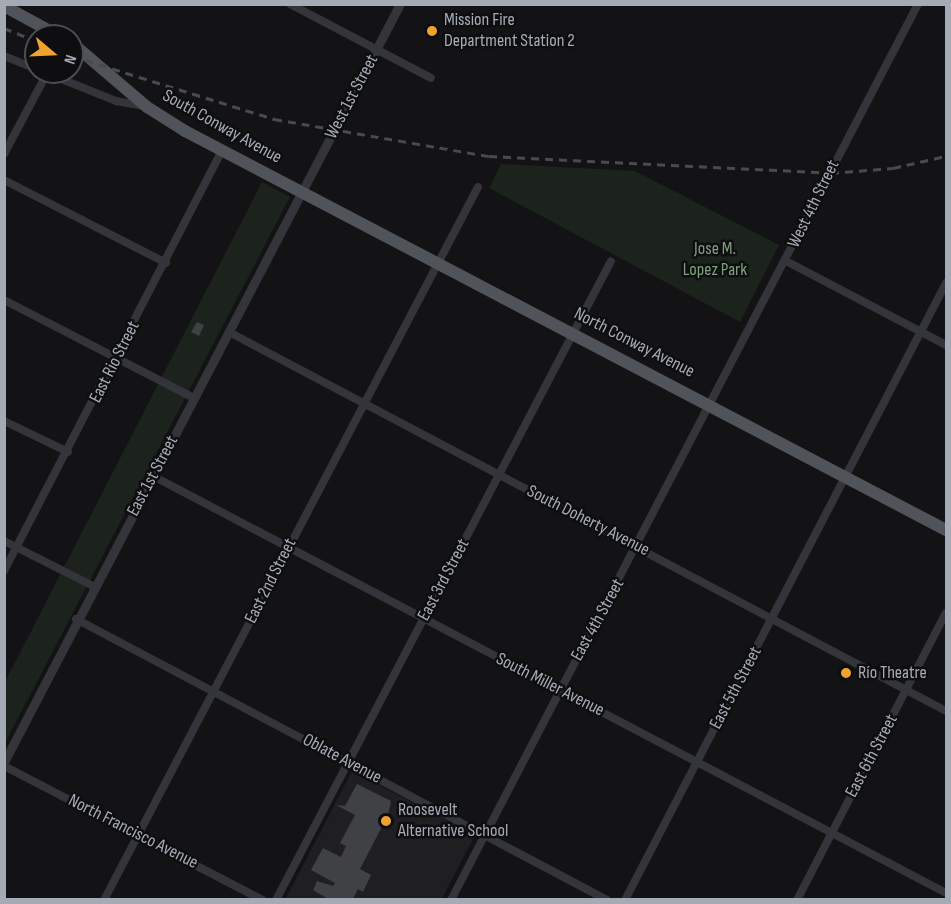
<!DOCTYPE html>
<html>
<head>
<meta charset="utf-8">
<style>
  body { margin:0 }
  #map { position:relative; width:951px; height:904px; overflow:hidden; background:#131315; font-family:"Sofia Sans Condensed",sans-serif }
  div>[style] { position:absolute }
  .built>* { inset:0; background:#1f1f22 }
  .green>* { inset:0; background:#1b231c }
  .building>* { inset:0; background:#3f4145 }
  .minor>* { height:8px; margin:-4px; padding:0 4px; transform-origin:4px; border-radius:4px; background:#34353a }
  .tertiary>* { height:9px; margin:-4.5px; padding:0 4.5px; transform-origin:4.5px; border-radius:4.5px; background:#34353a }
  .primary>* { height:12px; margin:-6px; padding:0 6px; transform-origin:6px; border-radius:6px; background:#505359 }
  .rail>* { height:3px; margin-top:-1.5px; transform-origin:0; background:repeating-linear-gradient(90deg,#474a4f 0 8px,transparent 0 14px) }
  .dots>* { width:16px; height:16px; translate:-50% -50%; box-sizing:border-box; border:3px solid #0e0e10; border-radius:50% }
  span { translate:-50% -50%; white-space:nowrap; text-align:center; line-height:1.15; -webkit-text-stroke:5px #0e0e10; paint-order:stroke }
  .poi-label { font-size:18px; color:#a5abb5 }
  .left { translate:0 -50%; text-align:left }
  .street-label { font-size:18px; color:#a5abb5 }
  .park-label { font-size:18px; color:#7ca07c }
  .frame { position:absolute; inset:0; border:6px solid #a5abb5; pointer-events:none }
  .north { position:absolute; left:24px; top:24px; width:60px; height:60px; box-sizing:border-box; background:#0e0e10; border:2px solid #4a4d52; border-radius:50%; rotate:109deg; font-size:16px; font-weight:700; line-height:24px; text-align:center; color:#a5abb5 }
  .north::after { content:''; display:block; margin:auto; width:21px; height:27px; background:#f1a22f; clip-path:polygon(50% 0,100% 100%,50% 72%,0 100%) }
</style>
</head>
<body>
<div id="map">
  <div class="built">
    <div style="clip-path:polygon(352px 771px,475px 835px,442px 899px,285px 900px)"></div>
  </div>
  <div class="green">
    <div style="clip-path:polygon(501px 164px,635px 171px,779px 245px,740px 322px,489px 188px)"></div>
    <div style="clip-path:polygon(262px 182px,290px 197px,5px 743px,5px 682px)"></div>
  </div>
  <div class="building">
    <div style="clip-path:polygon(197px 322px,204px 325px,199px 336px,191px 332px)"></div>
    <div style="clip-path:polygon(357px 784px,391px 801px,388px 815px,360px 869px,371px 875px,363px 892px,358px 889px,353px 899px,330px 900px,313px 890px,317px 881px,333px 886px,335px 883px,311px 870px,323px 848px,341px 857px,346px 846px,340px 843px,355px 815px,336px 805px,345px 806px)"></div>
  </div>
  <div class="minor">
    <div style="left:290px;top:4px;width:159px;rotate:27.7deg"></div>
    <div style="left:4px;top:56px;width:35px;rotate:22deg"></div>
    <div style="left:44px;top:72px;width:78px;rotate:21.9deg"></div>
    <div style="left:116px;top:101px;width:27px;rotate:10deg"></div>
    <div style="left:4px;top:154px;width:92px;rotate:-62deg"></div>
    <div style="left:4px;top:180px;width:182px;rotate:27.1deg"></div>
    <div style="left:786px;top:261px;width:181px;rotate:27.7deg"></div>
    <div style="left:4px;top:300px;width:214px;rotate:27.3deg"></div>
    <div style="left:229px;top:332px;width:811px;rotate:27.86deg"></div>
    <div style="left:4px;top:421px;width:71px;rotate:25.8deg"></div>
    <div style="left:153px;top:476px;width:896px;rotate:27.74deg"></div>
    <div style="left:4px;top:541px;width:102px;rotate:26.8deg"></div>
    <div style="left:4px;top:571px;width:473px;rotate:-62.6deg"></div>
    <div style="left:76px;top:619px;width:601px;rotate:27.89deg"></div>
    <div style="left:4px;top:766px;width:291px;rotate:27.4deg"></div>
    <div style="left:104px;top:900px;width:805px;rotate:-62.32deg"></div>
    <div style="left:276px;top:900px;width:721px;rotate:-62.33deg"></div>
    <div style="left:451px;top:900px;width:1010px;rotate:-62.47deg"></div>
    <div style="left:625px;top:900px;width:696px;rotate:-62.51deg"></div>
    <div style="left:797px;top:900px;width:323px;rotate:-62.6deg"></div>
  </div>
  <div class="tertiary">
    <div style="left:4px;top:762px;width:855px;rotate:-62.42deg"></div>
  </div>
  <div class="primary">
    <div style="left:4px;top:6px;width:63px;rotate:28.6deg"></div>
    <div style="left:72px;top:43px;width:99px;rotate:40.5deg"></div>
    <div style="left:147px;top:107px;width:45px;rotate:32.3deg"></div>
    <div style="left:185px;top:131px;width:859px;rotate:27.67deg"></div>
  </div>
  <div class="rail">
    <div style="left:4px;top:28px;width:35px;rotate:22deg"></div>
    <div style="left:72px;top:56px;width:212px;rotate:17.3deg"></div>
    <div style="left:274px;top:119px;width:218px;rotate:9.8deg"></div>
    <div style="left:489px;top:156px;width:342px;rotate:2.8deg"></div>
    <div style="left:831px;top:173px;width:62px;rotate:-4.6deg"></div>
    <div style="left:893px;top:168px;width:54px;rotate:-12.8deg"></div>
  </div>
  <div class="dots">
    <div style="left:432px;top:31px;background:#f1a22f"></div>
    <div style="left:846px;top:673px;background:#f1a22f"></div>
    <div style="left:386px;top:821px;background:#f1a22f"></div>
  </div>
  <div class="poi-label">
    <span class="left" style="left:444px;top:31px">Mission Fire<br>Department Station 2</span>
    <span class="left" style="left:858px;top:673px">Río Theatre</span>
    <span class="left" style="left:398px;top:821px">Roosevelt<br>Alternative School</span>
  </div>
  <div class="street-label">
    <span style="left:352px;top:97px;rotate:-62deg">West 1st Street</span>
    <span style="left:222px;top:127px;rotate:29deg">South Conway Avenue</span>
    <span style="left:814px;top:204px;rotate:-64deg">West 4th Street</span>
    <span style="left:634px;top:343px;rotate:27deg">North Conway Avenue</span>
    <span style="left:115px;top:362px;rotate:-63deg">East Rio Street</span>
    <span style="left:153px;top:476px;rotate:-62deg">East 1st Street</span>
    <span style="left:588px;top:521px;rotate:27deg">South Doherty Avenue</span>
    <span style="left:444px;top:580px;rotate:-62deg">East 3rd Street</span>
    <span style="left:271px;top:581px;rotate:-63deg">East 2nd Street</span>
    <span style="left:598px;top:620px;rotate:-61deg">East 4th Street</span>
    <span style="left:550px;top:685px;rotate:27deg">South Miller Avenue</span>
    <span style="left:736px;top:688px;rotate:-62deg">East 5th Street</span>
    <span style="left:872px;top:756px;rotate:-62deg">East 6th Street</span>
    <span style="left:342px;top:759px;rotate:28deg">Oblate Avenue</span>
    <span style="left:133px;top:832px;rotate:27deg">North Francisco Avenue</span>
  </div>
  <div class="park-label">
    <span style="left:715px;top:260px">Jose M.<br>Lopez Park</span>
  </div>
  <div class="frame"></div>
  <div class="north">N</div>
</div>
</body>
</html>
